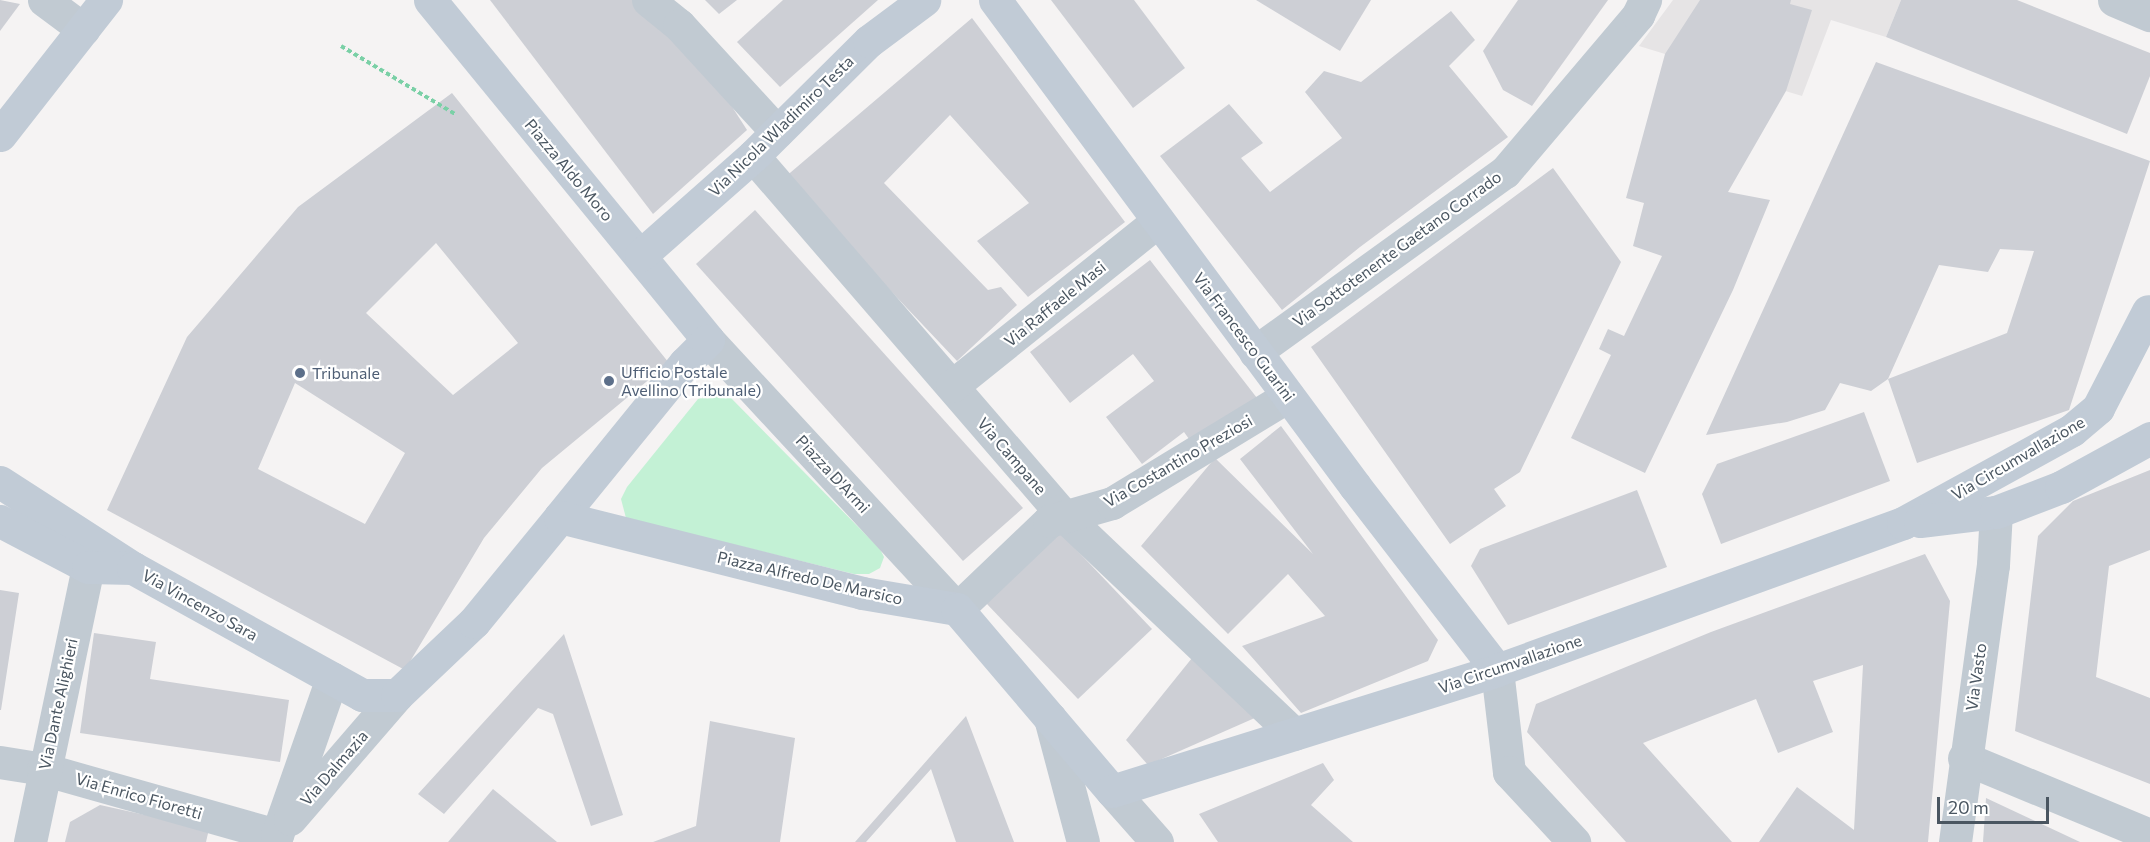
<!DOCTYPE html>
<html>
<head>
<meta charset="utf-8">
<style>
  body { margin:0 }
  #map { position:relative; width:2150px; height:842px; overflow:hidden; background:#f5f3f3; font-family:Commissioner,sans-serif }
  div>[style] { position:absolute }
  .education>* { inset:0; background:#e6e4e5 }
  .green>* { inset:0; background:#c3f1d5 }
  .building>* { inset:0; background:#cdcfd5 }
  .path>* { height:4px; margin-top:-2px; transform-origin:0; background:repeating-linear-gradient(90deg,#7ad0a6 0 4.5px,transparent 0 7.5px) }
  .street>* { height:33px; margin:-16.5px; padding:0 16.5px; transform-origin:16.5px; border-radius:16.5px; background:#c1cad2 }
  .secondary>* { height:33px; margin:-16.5px; padding:0 16.5px; transform-origin:16.5px; border-radius:16.5px; background:#c1cbd6 }
  .dots>* { width:16px; height:16px; translate:-50% -50%; box-sizing:border-box; border:3px solid #fff; border-radius:50% }
  span { translate:-50% -50%; white-space:nowrap; text-align:center; line-height:1.15; -webkit-text-stroke:4.5px #fff; paint-order:stroke }
  .street-label { font-size:16px; color:#4a5661 }
  .service-label { font-size:16px; color:#4e5e75 }
  .left { translate:0 -50%; text-align:left }
  .scale { position:absolute; left:1937px; top:797px; width:112px; height:27px; box-sizing:border-box; border:3px solid #4a5661; border-top:0; padding-left:8px; font-size:18px; line-height:21px; white-space:nowrap; color:#4a5661; -webkit-text-stroke:4px #fff; paint-order:stroke }
</style>
</head>
<body>
<div id="map">
  <div class="education">
    <div style="clip-path:polygon(1673px 0,1901px 0,1886px 37px,1831px 20px,1802px 96px,1639px 46px)"></div>
  </div>
  <div class="green">
    <div style="clip-path:polygon(716px 392px,730px 397px,880px 549px,884px 557px,880px 568px,869px 574px,854px 574px,626px 518px,621px 499px,627px 487px,698px 399px)"></div>
  </div>
  <div class="building">
    <div style="clip-path:polygon(0 0,20px 4px,0 31px)"></div>
    <div style="clip-path:polygon(490px 0,636px 0,711px 74px,747px 130px,653px 214px)"></div>
    <div style="clip-path:polygon(705px 0,737px 0,719px 14px)"></div>
    <div style="clip-path:polygon(783px 0,878px 0,780px 87px,737px 42px)"></div>
    <div style="clip-path:polygon(1051px 0,1134px 0,1185px 68px,1133px 108px)"></div>
    <div style="clip-path:polygon(1256px 0,1371px 0,1340px 51px)"></div>
    <div style="clip-path:polygon(1518px 0,1608px 0,1532px 106px,1503px 90px,1483px 51px)"></div>
    <div style="clip-path:polygon(1700px 0,1791px 0,1790px 4px,1812px 10px,1786px 91px,1728px 192px,1770px 200px,1733px 290px,1645px 473px,1571px 438px,1611px 355px,1599px 349px,1608px 329px,1624px 336px,1662px 256px,1633px 246px,1644px 203px,1626px 198px,1665px 54px)"></div>
    <div style="clip-path:polygon(1901px 0,2017px 0,2150px 53px,2150px 76px,2127px 134px,1886px 37px)"></div>
    <div style="clip-path:polygon(1451px 11px,1475px 40px,1449px 66px,1508px 137px,1360px 247px,1282px 310px,1160px 156px,1229px 104px,1263px 143px,1241px 158px,1270px 192px,1342px 138px,1305px 92px,1324px 71px,1361px 82px)"></div>
    <div style="clip-path:polygon(972px 18px,1125px 222px,1028px 297px,977px 241px,1029px 203px,950px 115px,884px 183px,988px 290px,1001px 287px,1017px 305px,957px 361px,784px 178px)"></div>
    <div style="clip-path:polygon(evenodd,1876px 62px,2150px 161px,2069px 410px,1917px 463px,1888px 379px,1871px 391px,1840px 383px,1825px 410px,1787px 422px,1706px 435px,1876px 62px,2000px 249px,2034px 251px,2007px 333px,1888px 379px,1939px 265px,1988px 272px,2000px 249px)"></div>
    <div style="clip-path:polygon(evenodd,452px 93px,669px 363px,542px 468px,484px 538px,405px 670px,107px 510px,187px 337px,298px 207px,452px 93px,436px 243px,518px 343px,453px 395px,366px 313px,436px 243px,452px 93px,295px 383px,405px 453px,365px 524px,258px 469px,295px 383px)"></div>
    <div style="clip-path:polygon(1553px 168px,1621px 262px,1520px 472px,1494px 489px,1506px 506px,1450px 544px,1311px 347px)"></div>
    <div style="clip-path:polygon(755px 210px,1023px 508px,963px 561px,696px 264px)"></div>
    <div style="clip-path:polygon(1150px 260px,1257px 398px,1194px 446px,1184px 432px,1142px 464px,1106px 417px,1154px 381px,1133px 354px,1070px 403px,1030px 352px)"></div>
    <div style="clip-path:polygon(1864px 412px,1890px 481px,1721px 544px,1702px 494px,1717px 464px)"></div>
    <div style="clip-path:polygon(1281px 426px,1438px 640px,1428px 661px,1301px 713px,1242px 646px,1325px 616px,1288px 574px,1228px 634px,1141px 546px,1215px 458px,1313px 554px,1240px 459px)"></div>
    <div style="clip-path:polygon(2150px 470px,2150px 550px,2109px 566px,2096px 677px,2150px 698px,2150px 784px,2015px 731px,2038px 536px,2073px 501px)"></div>
    <div style="clip-path:polygon(1637px 490px,1667px 567px,1508px 625px,1471px 566px,1480px 549px)"></div>
    <div style="clip-path:polygon(1049px 521px,1152px 629px,1078px 699px,986px 603px)"></div>
    <div style="clip-path:polygon(1925px 554px,1950px 601px,1928px 842px,1759px 842px,1797px 787px,1854px 830px,1863px 665px,1813px 681px,1833px 732px,1778px 753px,1756px 699px,1643px 743px,1732px 842px,1626px 842px,1527px 732px,1536px 704px,1711px 632px)"></div>
    <div style="clip-path:polygon(0 590px,19px 593px,1px 710px,0 710px)"></div>
    <div style="clip-path:polygon(94px 633px,156px 642px,150px 679px,289px 700px,280px 762px,80px 733px)"></div>
    <div style="clip-path:polygon(564px 634px,623px 815px,591px 826px,553px 714px,538px 708px,444px 814px,418px 794px)"></div>
    <div style="clip-path:polygon(1192px 658px,1257px 717px,1148px 765px,1126px 740px)"></div>
    <div style="clip-path:polygon(966px 716px,1014px 842px,956px 842px,931px 769px,866px 842px,855px 842px)"></div>
    <div style="clip-path:polygon(710px 721px,795px 738px,780px 842px,653px 842px,696px 826px)"></div>
    <div style="clip-path:polygon(1323px 763px,1334px 780px,1311px 805px,1353px 842px,1218px 842px,1199px 814px)"></div>
    <div style="clip-path:polygon(493px 789px,557px 842px,448px 842px)"></div>
    <div style="clip-path:polygon(1986px 798px,2080px 842px,1983px 842px)"></div>
    <div style="clip-path:polygon(100px 805px,209px 829px,206px 842px,65px 842px,70px 822px)"></div>
  </div>
  <div class="path">
    <div style="left:341px;top:46px;width:133px;rotate:30.8deg"></div>
  </div>
  <div class="street">
    <div style="left:44px;top:0;width:49px;rotate:36.6deg"></div>
    <div style="left:648px;top:0;width:40px;rotate:39deg"></div>
    <div style="left:679px;top:25px;width:145px;rotate:47.5deg"></div>
    <div style="left:2114px;top:0;width:39px;rotate:23deg"></div>
    <div style="left:753px;top:156px;width:469px;rotate:49.2deg"></div>
    <div style="left:1059px;top:511px;width:324px;rotate:43.5deg"></div>
    <div style="left:708px;top:340px;width:367px;rotate:47.2deg"></div>
    <div style="left:957px;top:609px;width:127px;rotate:-43.7deg"></div>
    <div style="left:1049px;top:521px;width:66px;rotate:-15.9deg"></div>
    <div style="left:1112px;top:503px;width:206px;rotate:-31.3deg"></div>
    <div style="left:1255px;top:352px;width:308px;rotate:-35.8deg"></div>
    <div style="left:1505px;top:172px;width:206px;rotate:-49.7deg"></div>
    <div style="left:1638px;top:15px;width:17px;rotate:-65deg"></div>
    <div style="left:952px;top:386px;width:264px;rotate:-38.7deg"></div>
    <div style="left:1497px;top:670px;width:103px;rotate:83.3deg"></div>
    <div style="left:1509px;top:772px;width:96px;rotate:47.1deg"></div>
    <div style="left:1050px;top:718px;width:128px;rotate:75.1deg"></div>
    <div style="left:1964px;top:758px;width:201px;rotate:22.5deg"></div>
    <div style="left:0;top:762px;width:44px;rotate:9.2deg"></div>
    <div style="left:43px;top:769px;width:243px;rotate:15.8deg"></div>
    <div style="left:277px;top:835px;width:166px;rotate:-70.7deg"></div>
    <div style="left:1112px;top:791px;width:68px;rotate:48.6deg"></div>
    <div style="left:290px;top:819px;width:164px;rotate:-49.2deg"></div>
    <div style="left:30px;top:842px;width:281px;rotate:-78.1deg"></div>
    <div style="left:1955px;top:842px;width:280px;rotate:-82.2deg"></div>
    <div style="left:1993px;top:565px;width:53px;rotate:-86.8deg"></div>
  </div>
  <div class="secondary">
    <div style="left:430px;top:0;width:439px;rotate:50.7deg"></div>
    <div style="left:708px;top:340px;width:33px;rotate:135deg"></div>
    <div style="left:685px;top:363px;width:198px;rotate:129.1deg"></div>
    <div style="left:995px;top:0;width:605px;rotate:53.47deg"></div>
    <div style="left:1355px;top:486px;width:232px;rotate:52.3deg"></div>
    <div style="left:0;top:135px;width:172px;rotate:-51.9deg"></div>
    <div style="left:641px;top:255px;width:149px;rotate:-41.5deg"></div>
    <div style="left:753px;top:156px;width:163px;rotate:-44.8deg"></div>
    <div style="left:869px;top:41px;width:69px;rotate:-36.7deg"></div>
    <div style="left:0;top:482px;width:158px;rotate:32.9deg"></div>
    <div style="left:0;top:521px;width:99px;rotate:27.6deg"></div>
    <div style="left:88px;top:567px;width:45px;rotate:1.3deg"></div>
    <div style="left:133px;top:568px;width:262px;rotate:29deg"></div>
    <div style="left:362px;top:695px;width:35px"></div>
    <div style="left:397px;top:695px;width:106px;rotate:-43.5deg"></div>
    <div style="left:474px;top:622px;width:136px;rotate:-50.7deg"></div>
    <div style="left:560px;top:517px;width:311px;rotate:14.1deg"></div>
    <div style="left:862px;top:593px;width:96px;rotate:9.6deg"></div>
    <div style="left:957px;top:609px;width:239px;rotate:49.6deg"></div>
    <div style="left:1112px;top:791px;width:404px;rotate:-17.4deg"></div>
    <div style="left:1497px;top:670px;width:432px;rotate:-19.9deg"></div>
    <div style="left:1903px;top:523px;width:193px;rotate:-28.8deg"></div>
    <div style="left:2072px;top:430px;width:34px;rotate:-40deg"></div>
    <div style="left:2098px;top:408px;width:109px;rotate:-62.7deg"></div>
    <div style="left:1920px;top:521px;width:77px;rotate:-6.8deg"></div>
    <div style="left:1996px;top:512px;width:70px;rotate:-21deg"></div>
    <div style="left:2061px;top:487px;width:102px;rotate:-28.8deg"></div>
  </div>
  <div class="dots">
    <div style="left:300px;top:373px;background:#5c6f8a"></div>
    <div style="left:609px;top:381px;background:#5c6f8a"></div>
  </div>
  <div class="street-label">
    <span style="left:781px;top:126px;rotate:-44deg">Via Nicola Wladimiro Testa</span>
    <span style="left:569px;top:170px;rotate:50deg">Piazza Aldo Moro</span>
    <span style="left:1397px;top:249px;rotate:-36deg">Via Sottotenente Gaetano Corrado</span>
    <span style="left:1055px;top:304px;rotate:-39deg">Via Raffaele Masi</span>
    <span style="left:1244px;top:337px;rotate:53deg">Via Francesco Guarini</span>
    <span style="left:1012px;top:456px;rotate:49deg">Via Campane</span>
    <span style="left:2018px;top:458px;rotate:-30deg">Via Circumvallazione</span>
    <span style="left:1178px;top:461px;rotate:-30deg">Via Costantino Preziosi</span>
    <span style="left:833px;top:474px;rotate:47deg">Piazza D'Armi</span>
    <span style="left:810px;top:578px;rotate:13deg">Piazza Alfredo De Marsico</span>
    <span style="left:200px;top:605px;rotate:29deg">Via Vincenzo Sara</span>
    <span style="left:1510px;top:664px;rotate:-19deg">Via Circumvallazione</span>
    <span style="left:1976px;top:677px;rotate:-82deg">Via Vasto</span>
    <span style="left:58px;top:704px;rotate:-78deg">Via Dante Alighieri</span>
    <span style="left:334px;top:768px;rotate:-49deg">Via Dalmazia</span>
    <span style="left:139px;top:796px;rotate:16deg">Via Enrico Fioretti</span>
  </div>
  <div class="service-label">
    <span class="left" style="left:621px;top:381px">Ufficio Postale<br>Avellino (Tribunale)</span>
    <span class="left" style="left:312px;top:373px">Tribunale</span>
  </div>
  <div class="scale">20 m</div>
</div>
</body>
</html>
